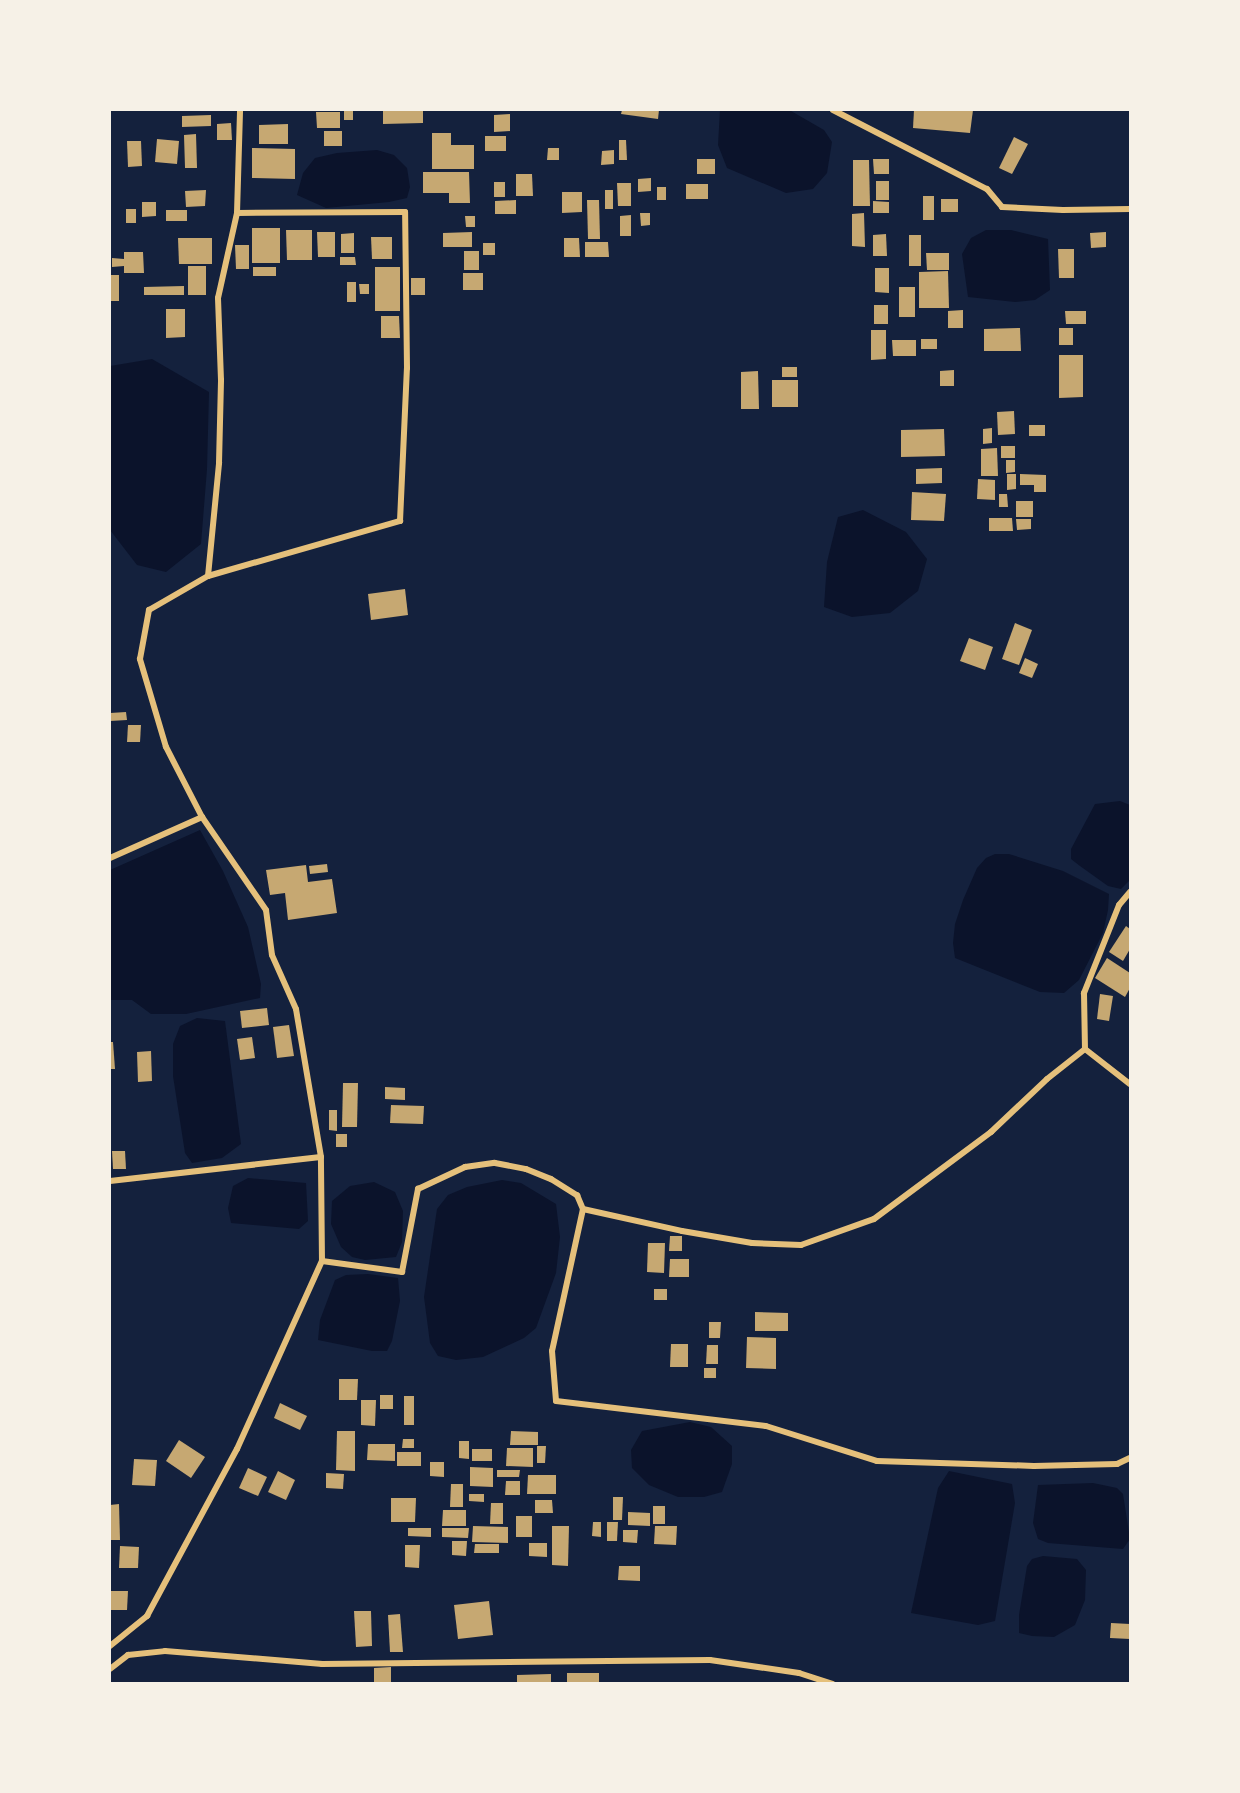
<!DOCTYPE html>
<html>
<head>
<meta charset="utf-8">
<style>
  body { margin:0 }
  #map { position:relative; width:1240px; height:1793px; overflow:hidden; background:#14213d; font-family:"Source Sans 3",sans-serif }
  div>[style] { position:absolute }
  .water>* { inset:0; background:#0b132b }
  .building>* { inset:0; background:#c6a872 }
  .minor>* { height:6px; margin:-3px; padding:0 3px; transform-origin:3px; border-radius:3px; background:#e5c07b }
  span { translate:-50% -50%; white-space:nowrap; text-align:center; line-height:1.15; -webkit-text-stroke:6px #f6f1e7; paint-order:stroke }
  .frame { position:absolute; inset:0; border:111px solid #f6f1e7; pointer-events:none }
</style>
</head>
<body>
<div id="map">
  <div class="water">
    <div style="clip-path:polygon(720px 110px,791px 111px,824px 130px,832px 142px,827px 173px,813px 189px,786px 193px,727px 168px,718px 145px)"></div>
    <div style="clip-path:polygon(377px 150px,394px 155px,407px 168px,410px 187px,407px 198px,389px 202px,326px 208px,297px 195px,303px 173px,315px 158px,337px 153px)"></div>
    <div style="clip-path:polygon(986px 230px,1011px 230px,1048px 239px,1050px 290px,1035px 300px,1015px 302px,968px 297px,962px 254px,971px 238px)"></div>
    <div style="clip-path:polygon(152px 359px,209px 392px,207px 469px,201px 544px,166px 572px,137px 565px,110px 530px,110px 366px)"></div>
    <div style="clip-path:polygon(863px 510px,906px 532px,927px 559px,918px 591px,890px 613px,852px 617px,824px 607px,827px 562px,838px 517px)"></div>
    <div style="clip-path:polygon(1120px 801px,1130px 805px,1130px 880px,1121px 889px,1108px 886px,1080px 866px,1071px 859px,1071px 849px,1095px 804px)"></div>
    <div style="clip-path:polygon(200px 830px,223px 871px,248px 927px,261px 984px,260px 998px,186px 1014px,151px 1014px,132px 1000px,110px 1000px,110px 870px)"></div>
    <div style="clip-path:polygon(995px 854px,1009px 854px,1063px 871px,1109px 894px,1108px 910px,1103px 933px,1079px 980px,1064px 993px,1040px 992px,955px 958px,953px 943px,955px 924px,963px 900px,977px 868px,986px 858px)"></div>
    <div style="clip-path:polygon(197px 1018px,225px 1021px,241px 1144px,222px 1158px,192px 1163px,185px 1153px,173px 1076px,173px 1044px,180px 1026px)"></div>
    <div style="clip-path:polygon(248px 1178px,306px 1183px,308px 1221px,299px 1229px,231px 1223px,228px 1208px,233px 1186px)"></div>
    <div style="clip-path:polygon(502px 1180px,521px 1183px,556px 1204px,560px 1237px,556px 1273px,536px 1328px,524px 1338px,483px 1357px,456px 1360px,438px 1356px,430px 1343px,424px 1297px,437px 1209px,448px 1195px,467px 1187px)"></div>
    <div style="clip-path:polygon(374px 1182px,395px 1192px,403px 1211px,402px 1242px,396px 1257px,365px 1260px,352px 1257px,341px 1247px,331px 1224px,332px 1201px,350px 1186px)"></div>
    <div style="clip-path:polygon(368px 1274px,398px 1278px,400px 1301px,392px 1341px,387px 1351px,372px 1351px,318px 1340px,320px 1320px,335px 1280px,346px 1275px)"></div>
    <div style="clip-path:polygon(690px 1422px,711px 1427px,732px 1446px,732px 1464px,722px 1492px,704px 1497px,678px 1497px,649px 1485px,632px 1468px,631px 1450px,642px 1431px)"></div>
    <div style="clip-path:polygon(949px 1471px,1012px 1484px,1015px 1503px,995px 1621px,978px 1625px,911px 1613px,938px 1488px)"></div>
    <div style="clip-path:polygon(1093px 1483px,1117px 1488px,1123px 1494px,1130px 1539px,1123px 1549px,1048px 1543px,1038px 1539px,1033px 1523px,1038px 1485px)"></div>
    <div style="clip-path:polygon(1043px 1556px,1077px 1559px,1086px 1570px,1085px 1600px,1075px 1625px,1054px 1637px,1032px 1636px,1019px 1633px,1019px 1615px,1027px 1566px,1032px 1559px)"></div>
  </div>
  <div class="building">
    <div style="clip-path:polygon(344px 110px,353px 110px,353px 120px,344px 120px)"></div>
    <div style="clip-path:polygon(383px 110px,423px 110px,423px 123px,383px 124px)"></div>
    <div style="clip-path:polygon(622px 110px,659px 110px,658px 119px,621px 114px)"></div>
    <div style="clip-path:polygon(914px 110px,973px 110px,970px 133px,913px 128px)"></div>
    <div style="clip-path:polygon(316px 112px,340px 112px,340px 128px,317px 128px)"></div>
    <div style="clip-path:polygon(510px 114px,510px 131px,494px 132px,494px 115px)"></div>
    <div style="clip-path:polygon(211px 115px,211px 126px,182px 127px,182px 116px)"></div>
    <div style="clip-path:polygon(231px 123px,232px 140px,217px 140px,217px 124px)"></div>
    <div style="clip-path:polygon(288px 124px,288px 144px,259px 144px,259px 125px)"></div>
    <div style="clip-path:polygon(324px 131px,342px 131px,342px 146px,324px 146px)"></div>
    <div style="clip-path:polygon(432px 133px,451px 133px,451px 145px,474px 145px,474px 169px,432px 169px)"></div>
    <div style="clip-path:polygon(196px 134px,197px 168px,185px 168px,184px 135px)"></div>
    <div style="clip-path:polygon(485px 136px,506px 136px,506px 151px,485px 151px)"></div>
    <div style="clip-path:polygon(1014px 137px,1028px 144px,1012px 174px,999px 168px)"></div>
    <div style="clip-path:polygon(157px 139px,179px 141px,177px 164px,155px 162px)"></div>
    <div style="clip-path:polygon(619px 140px,626px 140px,627px 160px,619px 160px)"></div>
    <div style="clip-path:polygon(127px 141px,141px 141px,142px 166px,128px 167px)"></div>
    <div style="clip-path:polygon(252px 148px,295px 149px,295px 179px,252px 178px)"></div>
    <div style="clip-path:polygon(548px 148px,559px 148px,559px 160px,547px 160px)"></div>
    <div style="clip-path:polygon(614px 150px,614px 164px,601px 165px,602px 151px)"></div>
    <div style="clip-path:polygon(697px 159px,715px 159px,715px 174px,697px 174px)"></div>
    <div style="clip-path:polygon(873px 159px,889px 159px,889px 174px,874px 174px)"></div>
    <div style="clip-path:polygon(853px 160px,869px 160px,870px 206px,853px 206px)"></div>
    <div style="clip-path:polygon(423px 172px,469px 172px,470px 203px,449px 203px,449px 193px,423px 193px)"></div>
    <div style="clip-path:polygon(516px 174px,532px 174px,533px 196px,516px 196px)"></div>
    <div style="clip-path:polygon(651px 178px,651px 191px,638px 192px,638px 179px)"></div>
    <div style="clip-path:polygon(876px 181px,889px 181px,889px 200px,876px 200px)"></div>
    <div style="clip-path:polygon(494px 182px,505px 182px,505px 197px,494px 197px)"></div>
    <div style="clip-path:polygon(617px 183px,631px 183px,631px 206px,618px 206px)"></div>
    <div style="clip-path:polygon(686px 184px,708px 184px,708px 199px,686px 199px)"></div>
    <div style="clip-path:polygon(657px 187px,666px 187px,666px 200px,657px 200px)"></div>
    <div style="clip-path:polygon(206px 190px,205px 206px,186px 207px,185px 191px)"></div>
    <div style="clip-path:polygon(605px 190px,613px 190px,613px 209px,605px 209px)"></div>
    <div style="clip-path:polygon(562px 192px,582px 192px,582px 212px,562px 213px)"></div>
    <div style="clip-path:polygon(923px 196px,934px 196px,934px 220px,923px 220px)"></div>
    <div style="clip-path:polygon(941px 199px,958px 199px,958px 212px,941px 212px)"></div>
    <div style="clip-path:polygon(516px 200px,516px 214px,495px 214px,495px 201px)"></div>
    <div style="clip-path:polygon(587px 200px,599px 200px,600px 239px,588px 239px)"></div>
    <div style="clip-path:polygon(873px 201px,889px 202px,889px 213px,873px 213px)"></div>
    <div style="clip-path:polygon(142px 202px,156px 202px,156px 216px,142px 217px)"></div>
    <div style="clip-path:polygon(126px 209px,136px 209px,136px 223px,126px 223px)"></div>
    <div style="clip-path:polygon(166px 210px,187px 210px,187px 221px,166px 221px)"></div>
    <div style="clip-path:polygon(640px 213px,650px 213px,650px 225px,641px 226px)"></div>
    <div style="clip-path:polygon(864px 213px,865px 247px,852px 246px,852px 214px)"></div>
    <div style="clip-path:polygon(631px 215px,631px 236px,620px 236px,620px 216px)"></div>
    <div style="clip-path:polygon(465px 216px,475px 216px,475px 227px,466px 227px)"></div>
    <div style="clip-path:polygon(252px 228px,280px 228px,280px 263px,252px 263px)"></div>
    <div style="clip-path:polygon(286px 230px,312px 230px,312px 260px,287px 260px)"></div>
    <div style="clip-path:polygon(317px 232px,335px 232px,335px 257px,318px 257px)"></div>
    <div style="clip-path:polygon(472px 232px,472px 247px,443px 247px,443px 233px)"></div>
    <div style="clip-path:polygon(1106px 232px,1106px 247px,1091px 248px,1090px 233px)"></div>
    <div style="clip-path:polygon(354px 233px,354px 253px,341px 253px,341px 234px)"></div>
    <div style="clip-path:polygon(886px 234px,887px 256px,873px 256px,873px 235px)"></div>
    <div style="clip-path:polygon(909px 235px,921px 235px,921px 266px,909px 266px)"></div>
    <div style="clip-path:polygon(371px 237px,392px 237px,392px 259px,372px 259px)"></div>
    <div style="clip-path:polygon(178px 238px,212px 238px,212px 264px,179px 264px)"></div>
    <div style="clip-path:polygon(564px 238px,579px 238px,580px 257px,564px 257px)"></div>
    <div style="clip-path:polygon(585px 242px,608px 242px,609px 257px,585px 257px)"></div>
    <div style="clip-path:polygon(483px 243px,495px 243px,495px 255px,483px 255px)"></div>
    <div style="clip-path:polygon(235px 245px,249px 245px,249px 269px,236px 269px)"></div>
    <div style="clip-path:polygon(1058px 249px,1074px 249px,1074px 278px,1059px 278px)"></div>
    <div style="clip-path:polygon(464px 251px,479px 251px,479px 270px,464px 270px)"></div>
    <div style="clip-path:polygon(124px 252px,143px 252px,144px 273px,124px 273px,124px 266px,112px 267px,112px 258px,124px 259px)"></div>
    <div style="clip-path:polygon(926px 253px,949px 253px,949px 270px,927px 270px)"></div>
    <div style="clip-path:polygon(340px 257px,355px 257px,356px 265px,340px 265px)"></div>
    <div style="clip-path:polygon(188px 266px,206px 266px,206px 295px,188px 295px)"></div>
    <div style="clip-path:polygon(253px 267px,276px 267px,276px 276px,253px 276px)"></div>
    <div style="clip-path:polygon(375px 267px,400px 267px,400px 311px,375px 311px)"></div>
    <div style="clip-path:polygon(875px 268px,889px 268px,889px 293px,875px 292px)"></div>
    <div style="clip-path:polygon(948px 271px,949px 308px,919px 308px,919px 272px)"></div>
    <div style="clip-path:polygon(463px 273px,483px 273px,483px 290px,463px 290px)"></div>
    <div style="clip-path:polygon(110px 275px,119px 275px,119px 301px,110px 301px)"></div>
    <div style="clip-path:polygon(411px 278px,425px 278px,425px 295px,411px 295px)"></div>
    <div style="clip-path:polygon(347px 282px,356px 282px,356px 302px,347px 302px)"></div>
    <div style="clip-path:polygon(359px 284px,369px 284px,369px 294px,360px 294px)"></div>
    <div style="clip-path:polygon(184px 286px,184px 295px,144px 295px,144px 287px)"></div>
    <div style="clip-path:polygon(899px 287px,915px 287px,915px 317px,899px 317px)"></div>
    <div style="clip-path:polygon(874px 305px,888px 305px,888px 324px,874px 324px)"></div>
    <div style="clip-path:polygon(166px 309px,185px 309px,185px 337px,166px 338px)"></div>
    <div style="clip-path:polygon(963px 310px,963px 328px,948px 328px,948px 311px)"></div>
    <div style="clip-path:polygon(1065px 311px,1086px 311px,1086px 324px,1066px 324px)"></div>
    <div style="clip-path:polygon(381px 316px,399px 316px,400px 338px,381px 338px)"></div>
    <div style="clip-path:polygon(1020px 328px,1021px 351px,984px 351px,984px 329px)"></div>
    <div style="clip-path:polygon(1059px 328px,1073px 328px,1073px 345px,1059px 345px)"></div>
    <div style="clip-path:polygon(871px 330px,886px 330px,886px 359px,871px 360px)"></div>
    <div style="clip-path:polygon(921px 339px,937px 339px,937px 349px,921px 349px)"></div>
    <div style="clip-path:polygon(892px 340px,916px 340px,916px 356px,893px 356px)"></div>
    <div style="clip-path:polygon(1059px 355px,1083px 355px,1083px 397px,1059px 398px)"></div>
    <div style="clip-path:polygon(782px 367px,797px 367px,797px 377px,782px 377px)"></div>
    <div style="clip-path:polygon(954px 370px,954px 386px,940px 386px,940px 371px)"></div>
    <div style="clip-path:polygon(758px 371px,759px 409px,741px 409px,741px 372px)"></div>
    <div style="clip-path:polygon(772px 380px,798px 380px,798px 407px,772px 407px)"></div>
    <div style="clip-path:polygon(1014px 411px,1015px 434px,998px 435px,997px 412px)"></div>
    <div style="clip-path:polygon(1029px 425px,1045px 425px,1045px 436px,1029px 436px)"></div>
    <div style="clip-path:polygon(992px 428px,992px 443px,983px 444px,983px 429px)"></div>
    <div style="clip-path:polygon(944px 429px,945px 456px,901px 457px,901px 430px)"></div>
    <div style="clip-path:polygon(1001px 446px,1015px 446px,1015px 458px,1001px 458px)"></div>
    <div style="clip-path:polygon(997px 448px,998px 476px,981px 476px,981px 449px)"></div>
    <div style="clip-path:polygon(1006px 460px,1015px 460px,1015px 472px,1006px 473px)"></div>
    <div style="clip-path:polygon(942px 468px,942px 483px,916px 484px,916px 469px)"></div>
    <div style="clip-path:polygon(1007px 474px,1016px 474px,1016px 489px,1007px 490px)"></div>
    <div style="clip-path:polygon(1020px 474px,1046px 475px,1046px 492px,1034px 492px,1034px 485px,1020px 485px)"></div>
    <div style="clip-path:polygon(978px 479px,995px 480px,995px 500px,977px 499px)"></div>
    <div style="clip-path:polygon(912px 492px,946px 494px,944px 521px,911px 520px)"></div>
    <div style="clip-path:polygon(999px 494px,1007px 494px,1008px 507px,999px 507px)"></div>
    <div style="clip-path:polygon(1016px 501px,1033px 501px,1033px 517px,1016px 517px)"></div>
    <div style="clip-path:polygon(989px 518px,1012px 518px,1013px 531px,989px 531px)"></div>
    <div style="clip-path:polygon(1016px 519px,1031px 519px,1031px 529px,1017px 530px)"></div>
    <div style="clip-path:polygon(405px 589px,408px 615px,371px 620px,368px 594px)"></div>
    <div style="clip-path:polygon(1015px 623px,1032px 630px,1019px 665px,1002px 659px)"></div>
    <div style="clip-path:polygon(969px 638px,993px 647px,985px 670px,960px 661px)"></div>
    <div style="clip-path:polygon(1025px 658px,1038px 664px,1032px 678px,1019px 673px)"></div>
    <div style="clip-path:polygon(126px 712px,127px 720px,110px 721px,110px 713px)"></div>
    <div style="clip-path:polygon(128px 725px,141px 725px,140px 742px,127px 742px)"></div>
    <div style="clip-path:polygon(327px 864px,328px 872px,310px 874px,309px 866px)"></div>
    <div style="clip-path:polygon(306px 865px,308px 882px,332px 879px,337px 913px,288px 920px,285px 893px,270px 895px,266px 870px)"></div>
    <div style="clip-path:polygon(1126px 926px,1130px 929px,1130px 949px,1123px 961px,1109px 952px)"></div>
    <div style="clip-path:polygon(1107px 958px,1130px 973px,1130px 988px,1125px 997px,1095px 978px)"></div>
    <div style="clip-path:polygon(1100px 994px,1113px 996px,1109px 1021px,1097px 1019px)"></div>
    <div style="clip-path:polygon(267px 1008px,269px 1025px,242px 1028px,240px 1011px)"></div>
    <div style="clip-path:polygon(289px 1025px,294px 1056px,277px 1058px,273px 1027px)"></div>
    <div style="clip-path:polygon(252px 1037px,255px 1058px,240px 1060px,237px 1039px)"></div>
    <div style="clip-path:polygon(110px 1042px,113px 1042px,115px 1069px,110px 1069px)"></div>
    <div style="clip-path:polygon(151px 1051px,152px 1081px,138px 1082px,137px 1052px)"></div>
    <div style="clip-path:polygon(343px 1083px,358px 1083px,357px 1127px,342px 1127px)"></div>
    <div style="clip-path:polygon(385px 1087px,405px 1088px,405px 1100px,385px 1099px)"></div>
    <div style="clip-path:polygon(391px 1105px,424px 1106px,423px 1124px,390px 1123px)"></div>
    <div style="clip-path:polygon(329px 1110px,337px 1110px,337px 1131px,329px 1130px)"></div>
    <div style="clip-path:polygon(336px 1134px,347px 1134px,347px 1147px,336px 1147px)"></div>
    <div style="clip-path:polygon(112px 1151px,125px 1151px,126px 1169px,113px 1169px)"></div>
    <div style="clip-path:polygon(670px 1236px,682px 1236px,682px 1251px,669px 1251px)"></div>
    <div style="clip-path:polygon(648px 1243px,665px 1243px,664px 1273px,647px 1272px)"></div>
    <div style="clip-path:polygon(670px 1259px,689px 1259px,689px 1277px,669px 1277px)"></div>
    <div style="clip-path:polygon(654px 1289px,667px 1289px,667px 1300px,654px 1300px)"></div>
    <div style="clip-path:polygon(755px 1312px,788px 1313px,788px 1331px,755px 1331px)"></div>
    <div style="clip-path:polygon(709px 1322px,721px 1322px,720px 1338px,709px 1338px)"></div>
    <div style="clip-path:polygon(747px 1337px,776px 1338px,776px 1369px,746px 1368px)"></div>
    <div style="clip-path:polygon(671px 1344px,688px 1344px,688px 1367px,670px 1367px)"></div>
    <div style="clip-path:polygon(707px 1345px,718px 1345px,718px 1364px,706px 1364px)"></div>
    <div style="clip-path:polygon(704px 1368px,716px 1368px,716px 1378px,704px 1378px)"></div>
    <div style="clip-path:polygon(339px 1379px,358px 1379px,357px 1400px,339px 1400px)"></div>
    <div style="clip-path:polygon(380px 1395px,393px 1395px,393px 1409px,380px 1409px)"></div>
    <div style="clip-path:polygon(404px 1396px,414px 1396px,414px 1425px,404px 1425px)"></div>
    <div style="clip-path:polygon(361px 1400px,376px 1400px,375px 1426px,361px 1425px)"></div>
    <div style="clip-path:polygon(280px 1403px,307px 1416px,300px 1430px,274px 1418px)"></div>
    <div style="clip-path:polygon(337px 1431px,355px 1431px,355px 1471px,336px 1470px)"></div>
    <div style="clip-path:polygon(511px 1431px,538px 1432px,538px 1445px,510px 1445px)"></div>
    <div style="clip-path:polygon(403px 1439px,414px 1439px,414px 1448px,402px 1448px)"></div>
    <div style="clip-path:polygon(179px 1440px,205px 1457px,191px 1478px,166px 1461px)"></div>
    <div style="clip-path:polygon(459px 1441px,469px 1441px,469px 1459px,459px 1458px)"></div>
    <div style="clip-path:polygon(368px 1444px,395px 1444px,395px 1461px,367px 1460px)"></div>
    <div style="clip-path:polygon(537px 1446px,546px 1446px,545px 1463px,537px 1463px)"></div>
    <div style="clip-path:polygon(507px 1448px,533px 1448px,533px 1467px,506px 1466px)"></div>
    <div style="clip-path:polygon(472px 1449px,492px 1449px,492px 1461px,472px 1461px)"></div>
    <div style="clip-path:polygon(397px 1452px,421px 1452px,421px 1466px,397px 1466px)"></div>
    <div style="clip-path:polygon(134px 1459px,157px 1460px,155px 1486px,132px 1485px)"></div>
    <div style="clip-path:polygon(430px 1462px,444px 1462px,444px 1477px,430px 1476px)"></div>
    <div style="clip-path:polygon(470px 1467px,493px 1468px,493px 1487px,470px 1486px)"></div>
    <div style="clip-path:polygon(248px 1468px,267px 1477px,258px 1496px,239px 1488px)"></div>
    <div style="clip-path:polygon(497px 1470px,520px 1470px,519px 1477px,497px 1477px)"></div>
    <div style="clip-path:polygon(278px 1471px,295px 1480px,286px 1500px,268px 1492px)"></div>
    <div style="clip-path:polygon(326px 1473px,344px 1474px,343px 1489px,326px 1488px)"></div>
    <div style="clip-path:polygon(528px 1475px,556px 1475px,556px 1494px,527px 1494px)"></div>
    <div style="clip-path:polygon(506px 1481px,520px 1481px,520px 1495px,505px 1495px)"></div>
    <div style="clip-path:polygon(451px 1484px,463px 1484px,463px 1507px,450px 1507px)"></div>
    <div style="clip-path:polygon(469px 1494px,484px 1494px,484px 1502px,469px 1501px)"></div>
    <div style="clip-path:polygon(613px 1497px,623px 1497px,622px 1520px,613px 1520px)"></div>
    <div style="clip-path:polygon(391px 1498px,416px 1498px,415px 1522px,391px 1522px)"></div>
    <div style="clip-path:polygon(535px 1500px,552px 1500px,553px 1513px,535px 1513px)"></div>
    <div style="clip-path:polygon(491px 1503px,503px 1503px,503px 1524px,490px 1524px)"></div>
    <div style="clip-path:polygon(119px 1504px,120px 1540px,110px 1540px,110px 1505px)"></div>
    <div style="clip-path:polygon(653px 1506px,665px 1506px,665px 1524px,653px 1524px)"></div>
    <div style="clip-path:polygon(443px 1510px,466px 1510px,466px 1526px,442px 1526px)"></div>
    <div style="clip-path:polygon(628px 1512px,650px 1513px,650px 1526px,628px 1525px)"></div>
    <div style="clip-path:polygon(516px 1516px,532px 1516px,532px 1537px,516px 1537px)"></div>
    <div style="clip-path:polygon(593px 1522px,601px 1522px,601px 1537px,592px 1536px)"></div>
    <div style="clip-path:polygon(607px 1522px,618px 1522px,617px 1541px,607px 1541px)"></div>
    <div style="clip-path:polygon(473px 1526px,508px 1527px,508px 1543px,472px 1542px)"></div>
    <div style="clip-path:polygon(552px 1526px,569px 1526px,568px 1566px,552px 1565px)"></div>
    <div style="clip-path:polygon(655px 1526px,677px 1526px,676px 1545px,654px 1544px)"></div>
    <div style="clip-path:polygon(408px 1528px,431px 1528px,431px 1537px,408px 1536px)"></div>
    <div style="clip-path:polygon(442px 1528px,469px 1528px,468px 1538px,442px 1537px)"></div>
    <div style="clip-path:polygon(623px 1530px,638px 1530px,637px 1543px,623px 1542px)"></div>
    <div style="clip-path:polygon(452px 1541px,467px 1541px,466px 1556px,452px 1555px)"></div>
    <div style="clip-path:polygon(529px 1543px,547px 1543px,547px 1557px,529px 1556px)"></div>
    <div style="clip-path:polygon(475px 1544px,499px 1544px,499px 1553px,474px 1553px)"></div>
    <div style="clip-path:polygon(405px 1545px,420px 1545px,419px 1568px,405px 1567px)"></div>
    <div style="clip-path:polygon(120px 1546px,139px 1547px,138px 1568px,119px 1568px)"></div>
    <div style="clip-path:polygon(619px 1566px,640px 1566px,640px 1581px,618px 1580px)"></div>
    <div style="clip-path:polygon(110px 1591px,128px 1591px,127px 1610px,110px 1610px)"></div>
    <div style="clip-path:polygon(489px 1601px,493px 1635px,458px 1639px,454px 1605px)"></div>
    <div style="clip-path:polygon(354px 1611px,371px 1611px,372px 1646px,356px 1647px)"></div>
    <div style="clip-path:polygon(400px 1614px,403px 1652px,390px 1652px,388px 1615px)"></div>
    <div style="clip-path:polygon(1111px 1623px,1130px 1624px,1130px 1639px,1110px 1638px)"></div>
    <div style="clip-path:polygon(391px 1667px,391px 1684px,374px 1684px,374px 1668px)"></div>
    <div style="clip-path:polygon(567px 1673px,599px 1673px,599px 1684px,567px 1684px)"></div>
    <div style="clip-path:polygon(551px 1674px,551px 1684px,517px 1684px,517px 1675px)"></div>
  </div>
  <div class="minor">
    <div style="left:833px;top:110px;width:173px;rotate:27.2deg"></div>
    <div style="left:987px;top:189px;width:23px;rotate:50deg"></div>
    <div style="left:1002px;top:207px;width:61px;rotate:2.8deg"></div>
    <div style="left:1063px;top:210px;width:67px;rotate:-0.9deg"></div>
    <div style="left:208px;top:576px;width:114px;rotate:-84.4deg"></div>
    <div style="left:219px;top:463px;width:83px;rotate:-88.6deg"></div>
    <div style="left:221px;top:380px;width:82px;rotate:-92.1deg"></div>
    <div style="left:218px;top:298px;width:87px;rotate:-77.4deg"></div>
    <div style="left:237px;top:213px;width:103px;rotate:-88.3deg"></div>
    <div style="left:110px;top:858px;width:101px;rotate:-24deg"></div>
    <div style="left:1130px;top:892px;width:17px;rotate:130deg"></div>
    <div style="left:1119px;top:905px;width:95px;rotate:111.7deg"></div>
    <div style="left:1084px;top:993px;width:56px;rotate:89deg"></div>
    <div style="left:1085px;top:1049px;width:57px;rotate:37.9deg"></div>
    <div style="left:110px;top:1181px;width:212px;rotate:-6.5deg"></div>
    <div style="left:583px;top:1209px;width:101px;rotate:12.5deg"></div>
    <div style="left:682px;top:1231px;width:71px;rotate:9.7deg"></div>
    <div style="left:752px;top:1243px;width:49px;rotate:2.3deg"></div>
    <div style="left:801px;top:1245px;width:77px;rotate:-19.6deg"></div>
    <div style="left:874px;top:1219px;width:146px;rotate:-36.6deg"></div>
    <div style="left:991px;top:1132px;width:77px;rotate:-43.4deg"></div>
    <div style="left:1047px;top:1079px;width:48px;rotate:-38.3deg"></div>
    <div style="left:322px;top:1261px;width:81px;rotate:7.8deg"></div>
    <div style="left:402px;top:1272px;width:85px;rotate:-79.1deg"></div>
    <div style="left:418px;top:1189px;width:52px;rotate:-25.1deg"></div>
    <div style="left:465px;top:1167px;width:30px;rotate:-8deg"></div>
    <div style="left:495px;top:1163px;width:32px;rotate:11deg"></div>
    <div style="left:526px;top:1169px;width:27px;rotate:22deg"></div>
    <div style="left:551px;top:1179px;width:31px;rotate:32deg"></div>
    <div style="left:577px;top:1195px;width:15px;rotate:67deg"></div>
    <div style="left:583px;top:1209px;width:145px;rotate:102.3deg"></div>
    <div style="left:552px;top:1351px;width:50px;rotate:85.4deg"></div>
    <div style="left:556px;top:1401px;width:211px;rotate:6.8deg"></div>
    <div style="left:766px;top:1426px;width:116px;rotate:17.5deg"></div>
    <div style="left:877px;top:1461px;width:157px;rotate:1.8deg"></div>
    <div style="left:1034px;top:1466px;width:83px;rotate:-1.4deg"></div>
    <div style="left:1117px;top:1464px;width:14px;rotate:-25deg"></div>
    <div style="left:110px;top:1646px;width:48px;rotate:-39deg"></div>
    <div style="left:147px;top:1616px;width:190px;rotate:-61.7deg"></div>
    <div style="left:237px;top:1449px;width:206px;rotate:-65.7deg"></div>
    <div style="left:322px;top:1261px;width:104px;rotate:-90.6deg"></div>
    <div style="left:321px;top:1157px;width:150px;rotate:-99.6deg"></div>
    <div style="left:296px;top:1009px;width:59px;rotate:-114deg"></div>
    <div style="left:272px;top:955px;width:45px;rotate:-97.6deg"></div>
    <div style="left:266px;top:910px;width:113px;rotate:-124.5deg"></div>
    <div style="left:202px;top:817px;width:79px;rotate:-117.2deg"></div>
    <div style="left:166px;top:747px;width:92px;rotate:-106.5deg"></div>
    <div style="left:140px;top:659px;width:50px;rotate:-79.6deg"></div>
    <div style="left:149px;top:610px;width:68px;rotate:-30deg"></div>
    <div style="left:208px;top:576px;width:200px;rotate:-16deg"></div>
    <div style="left:400px;top:521px;width:153px;rotate:-87.4deg"></div>
    <div style="left:407px;top:368px;width:156px;rotate:-90.7deg"></div>
    <div style="left:405px;top:212px;width:168px;rotate:179.7deg"></div>
    <div style="left:110px;top:1669px;width:23px;rotate:-38deg"></div>
    <div style="left:128px;top:1655px;width:37px;rotate:-6deg"></div>
    <div style="left:165px;top:1651px;width:158px;rotate:4.7deg"></div>
    <div style="left:322px;top:1664px;width:388px;rotate:-0.6deg"></div>
    <div style="left:710px;top:1660px;width:90px;rotate:8.3deg"></div>
    <div style="left:799px;top:1673px;width:35px;rotate:18deg"></div>
  </div>
  <div class="frame"></div>
</div>
</body>
</html>
